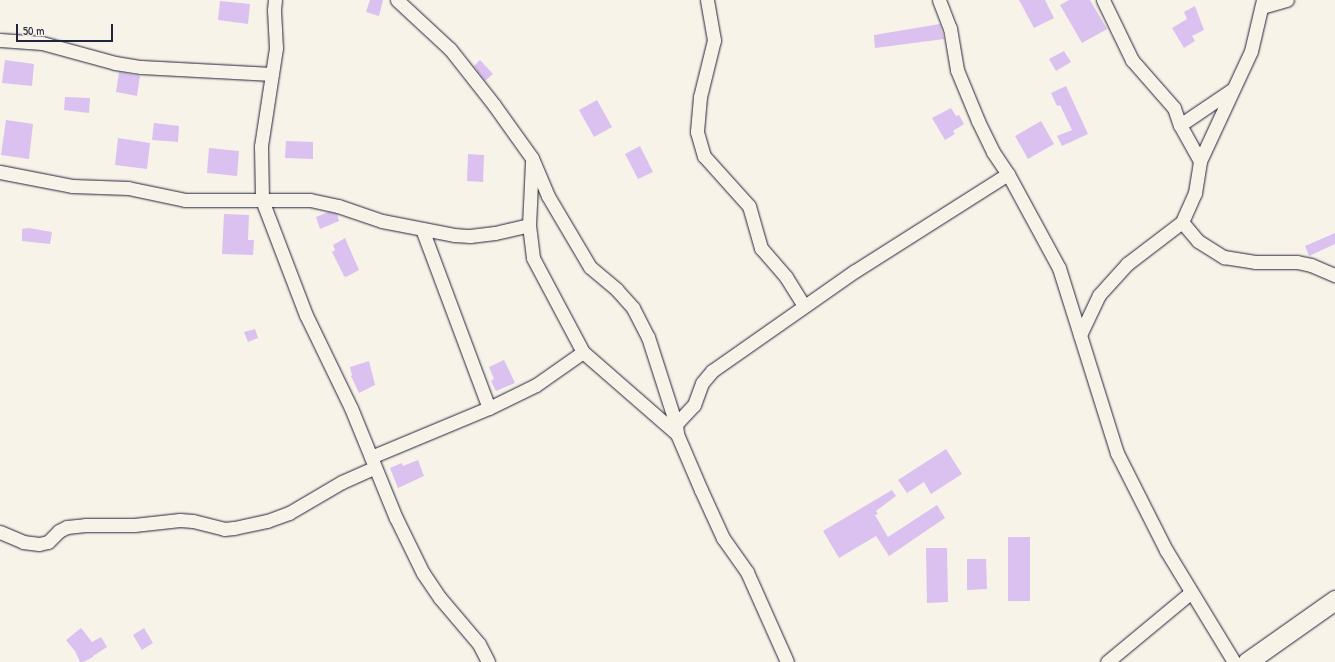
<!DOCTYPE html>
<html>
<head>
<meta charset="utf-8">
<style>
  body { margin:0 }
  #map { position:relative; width:1335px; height:662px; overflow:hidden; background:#f7f3e8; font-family:"Patrick Hand",sans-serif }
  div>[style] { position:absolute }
  .building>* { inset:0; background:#dac1f0 }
  .roads { filter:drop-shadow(0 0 1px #22223b) drop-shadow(0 0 1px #22223b) }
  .street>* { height:13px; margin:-6.5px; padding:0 6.5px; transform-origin:6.5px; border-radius:6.5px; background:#f7f3e8 }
  .secondary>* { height:19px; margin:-9.5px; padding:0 9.5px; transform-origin:9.5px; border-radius:9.5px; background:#f7f3e8 }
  span { translate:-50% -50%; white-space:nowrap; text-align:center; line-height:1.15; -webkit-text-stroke:3px #f7f3e8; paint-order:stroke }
  .scale { position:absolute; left:16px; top:24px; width:97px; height:18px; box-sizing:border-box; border:2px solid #22223b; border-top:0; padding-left:5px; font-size:12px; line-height:14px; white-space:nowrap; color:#22223b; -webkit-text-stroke:3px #f7f3e8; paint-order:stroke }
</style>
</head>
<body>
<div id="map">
  <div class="building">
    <div style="clip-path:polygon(370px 0,383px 0,379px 16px,366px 12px)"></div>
    <div style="clip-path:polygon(1019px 0,1045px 0,1054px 18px,1034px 28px)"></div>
    <div style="clip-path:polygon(1069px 0,1090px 0,1107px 29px,1082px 43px,1060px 5px)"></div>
    <div style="clip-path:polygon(220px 1px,250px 4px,248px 24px,218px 20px)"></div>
    <div style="clip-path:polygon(1195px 6px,1204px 30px,1192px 36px,1195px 41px,1184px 48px,1172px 28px,1187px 19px,1184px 12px)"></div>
    <div style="clip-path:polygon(940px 24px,944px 39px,875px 48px,874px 35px)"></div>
    <div style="clip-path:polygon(1064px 51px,1071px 62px,1056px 71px,1049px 59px)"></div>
    <div style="clip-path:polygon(5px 60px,34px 64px,32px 86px,2px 83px)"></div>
    <div style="clip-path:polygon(480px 60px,493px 74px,485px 81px,474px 66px)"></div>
    <div style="clip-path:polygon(119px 72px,140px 76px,137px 96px,116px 92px)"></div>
    <div style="clip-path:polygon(1066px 86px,1088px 134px,1062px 146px,1057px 136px,1072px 130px,1060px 105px,1057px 106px,1051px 93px)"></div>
    <div style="clip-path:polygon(65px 97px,90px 98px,89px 113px,64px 110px)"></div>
    <div style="clip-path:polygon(597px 100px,612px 127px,594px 137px,579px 110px)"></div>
    <div style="clip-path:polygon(951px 108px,956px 116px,959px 115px,964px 124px,953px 131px,955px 134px,945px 140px,932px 118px)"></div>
    <div style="clip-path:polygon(6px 120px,33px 124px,29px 159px,1px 155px)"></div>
    <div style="clip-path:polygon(1041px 121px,1054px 144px,1028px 159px,1015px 136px)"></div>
    <div style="clip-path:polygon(154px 123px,179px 126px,178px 142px,152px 140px)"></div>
    <div style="clip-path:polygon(118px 138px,150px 143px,147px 169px,115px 165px)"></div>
    <div style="clip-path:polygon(286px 141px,313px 142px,313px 159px,285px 158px)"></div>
    <div style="clip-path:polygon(640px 146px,653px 172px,638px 179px,625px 154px)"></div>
    <div style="clip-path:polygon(209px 148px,239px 151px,237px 176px,207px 173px)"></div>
    <div style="clip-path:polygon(468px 154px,484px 155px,483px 182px,467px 181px)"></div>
    <div style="clip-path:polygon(328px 212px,337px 214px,339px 221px,320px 229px,316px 217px)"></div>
    <div style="clip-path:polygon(224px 214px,249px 215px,248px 240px,254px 240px,253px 255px,222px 254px)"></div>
    <div style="clip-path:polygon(29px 228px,52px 232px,50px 244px,22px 241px,22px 229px)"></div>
    <div style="clip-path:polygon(1335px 233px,1335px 244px,1309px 256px,1305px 246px)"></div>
    <div style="clip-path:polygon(345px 238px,359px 270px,346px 277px,344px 276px,332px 252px,335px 250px,333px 245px)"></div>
    <div style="clip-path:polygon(255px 329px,258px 338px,248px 342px,244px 332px)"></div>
    <div style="clip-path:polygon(504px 360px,515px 383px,496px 391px,491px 381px,494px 379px,489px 367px)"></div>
    <div style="clip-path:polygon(369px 361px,375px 385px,359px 393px,351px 376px,352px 375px,350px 367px)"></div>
    <div style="clip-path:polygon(946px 449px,962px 474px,931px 494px,924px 482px,907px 493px,898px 480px)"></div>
    <div style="clip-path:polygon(418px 460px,424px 476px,398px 488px,390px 468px,402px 463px,403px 466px)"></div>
    <div style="clip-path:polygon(892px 490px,896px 496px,876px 511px,878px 514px,875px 515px,888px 537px,937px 505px,945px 518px,889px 556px,876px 536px,839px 558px,823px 531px)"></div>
    <div style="clip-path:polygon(1008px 537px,1030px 537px,1030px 601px,1008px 601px)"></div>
    <div style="clip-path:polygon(926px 548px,947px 548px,948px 602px,927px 603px)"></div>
    <div style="clip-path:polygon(967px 559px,986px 559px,987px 589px,967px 590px)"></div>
    <div style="clip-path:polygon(81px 628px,92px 642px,101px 637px,107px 647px,93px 656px,93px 657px,83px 662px,80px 662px,75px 651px,66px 640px)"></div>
    <div style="clip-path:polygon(144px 628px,153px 643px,142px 650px,133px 635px)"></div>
  </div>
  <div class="roads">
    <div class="street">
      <div style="left:275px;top:0;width:10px;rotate:96deg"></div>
      <div style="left:274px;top:10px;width:38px;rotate:87deg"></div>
      <div style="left:276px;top:48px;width:99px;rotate:98.7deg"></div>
      <div style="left:261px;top:146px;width:54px;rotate:88.9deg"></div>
      <div style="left:262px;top:200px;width:123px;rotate:69.1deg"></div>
      <div style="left:306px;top:315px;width:103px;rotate:64.2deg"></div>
      <div style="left:351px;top:408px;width:119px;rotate:67.8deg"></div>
      <div style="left:396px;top:518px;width:61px;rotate:63.9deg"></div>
      <div style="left:423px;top:573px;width:30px;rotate:56deg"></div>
      <div style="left:440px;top:598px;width:60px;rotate:49.7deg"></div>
      <div style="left:479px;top:644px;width:20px;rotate:63deg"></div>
      <div style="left:397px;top:0;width:72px;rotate:42.8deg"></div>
      <div style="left:450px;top:49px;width:71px;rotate:51.8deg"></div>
      <div style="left:494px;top:105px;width:65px;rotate:54.4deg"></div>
      <div style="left:532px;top:158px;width:41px;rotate:67.2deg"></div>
      <div style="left:548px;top:196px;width:82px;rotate:59.4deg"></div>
      <div style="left:590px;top:267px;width:35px;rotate:40deg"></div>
      <div style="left:617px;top:290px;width:24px;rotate:48deg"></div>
      <div style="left:633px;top:308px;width:33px;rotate:63deg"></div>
      <div style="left:648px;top:337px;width:91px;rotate:72.2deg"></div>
      <div style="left:676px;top:424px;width:10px;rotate:84deg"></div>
      <div style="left:677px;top:434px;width:61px;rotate:66.8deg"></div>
      <div style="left:701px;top:490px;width:53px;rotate:65.4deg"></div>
      <div style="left:723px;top:538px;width:42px;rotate:54.8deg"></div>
      <div style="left:747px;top:572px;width:98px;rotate:66deg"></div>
      <div style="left:707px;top:0;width:41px;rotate:80.1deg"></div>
      <div style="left:714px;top:40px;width:59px;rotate:103.8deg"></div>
      <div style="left:700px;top:97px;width:35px;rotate:95deg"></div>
      <div style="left:697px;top:132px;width:25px;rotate:74deg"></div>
      <div style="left:704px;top:156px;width:67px;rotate:48deg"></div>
      <div style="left:749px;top:206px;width:44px;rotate:74.1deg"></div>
      <div style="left:761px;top:248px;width:38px;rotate:49deg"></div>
      <div style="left:786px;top:277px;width:34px;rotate:58deg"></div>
      <div style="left:939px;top:0;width:30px;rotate:69deg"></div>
      <div style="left:950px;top:28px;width:43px;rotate:80.5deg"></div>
      <div style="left:957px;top:70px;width:55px;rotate:67.6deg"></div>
      <div style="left:978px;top:121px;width:34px;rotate:64deg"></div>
      <div style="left:993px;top:152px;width:27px;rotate:56deg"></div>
      <div style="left:1008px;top:174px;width:107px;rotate:61.5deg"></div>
      <div style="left:1059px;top:268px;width:194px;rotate:72.6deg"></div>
      <div style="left:1117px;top:453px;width:109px;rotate:63.2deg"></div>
      <div style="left:1166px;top:550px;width:131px;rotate:58.7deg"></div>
      <div style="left:1103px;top:0;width:67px;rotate:64.2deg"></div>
      <div style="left:1132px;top:60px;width:64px;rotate:48.8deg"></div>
      <div style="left:1174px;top:108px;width:18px;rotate:71deg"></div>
      <div style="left:1180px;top:125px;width:41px;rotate:60.9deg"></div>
      <div style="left:1262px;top:7px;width:26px;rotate:-16deg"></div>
      <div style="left:0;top:40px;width:42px;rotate:4.1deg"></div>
      <div style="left:42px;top:43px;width:76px;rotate:15.3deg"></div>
      <div style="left:115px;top:63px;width:26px;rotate:9deg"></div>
      <div style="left:141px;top:67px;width:131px;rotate:3.1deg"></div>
      <div style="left:1180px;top:125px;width:64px;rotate:-34.2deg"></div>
      <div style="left:532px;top:162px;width:63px;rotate:92.7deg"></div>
      <div style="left:529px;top:225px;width:33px;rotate:83deg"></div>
      <div style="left:533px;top:258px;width:106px;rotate:62deg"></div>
      <div style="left:583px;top:352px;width:125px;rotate:41.1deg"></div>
      <div style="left:0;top:172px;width:73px;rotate:11deg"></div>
      <div style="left:72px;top:186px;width:56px;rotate:2deg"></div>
      <div style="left:128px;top:188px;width:58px;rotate:11.9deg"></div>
      <div style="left:185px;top:200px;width:125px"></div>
      <div style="left:310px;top:200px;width:29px;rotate:12deg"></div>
      <div style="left:338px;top:206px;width:46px;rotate:18.8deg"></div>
      <div style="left:382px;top:221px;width:73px;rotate:11deg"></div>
      <div style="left:454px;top:235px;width:16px;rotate:4deg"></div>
      <div style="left:470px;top:236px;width:25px;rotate:-7deg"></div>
      <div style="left:495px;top:233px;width:35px;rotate:-13deg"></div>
      <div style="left:1182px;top:222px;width:25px;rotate:50deg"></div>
      <div style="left:1198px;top:241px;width:31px;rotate:32deg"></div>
      <div style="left:1224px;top:257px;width:31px;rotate:9deg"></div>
      <div style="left:1255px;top:262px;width:42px"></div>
      <div style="left:1297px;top:262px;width:14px;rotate:12deg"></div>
      <div style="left:1311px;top:265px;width:26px;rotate:23deg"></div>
      <div style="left:422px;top:229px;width:191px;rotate:69.5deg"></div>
      <div style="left:1080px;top:335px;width:44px;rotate:-64.6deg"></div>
      <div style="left:1099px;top:295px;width:42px;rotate:-47.9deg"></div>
      <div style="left:1127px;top:264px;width:69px;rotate:-37.4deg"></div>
      <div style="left:1182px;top:222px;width:32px;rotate:-66deg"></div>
      <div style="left:1195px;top:193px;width:32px;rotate:-81deg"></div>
      <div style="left:1200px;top:161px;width:121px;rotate:-65.1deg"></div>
      <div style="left:1251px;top:51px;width:52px;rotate:-76.8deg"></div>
      <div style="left:676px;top:424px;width:26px;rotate:-47deg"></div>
      <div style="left:694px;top:405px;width:23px;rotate:-70deg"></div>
      <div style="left:702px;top:383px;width:16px;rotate:-50deg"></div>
      <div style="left:712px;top:371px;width:174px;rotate:-35deg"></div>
      <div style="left:855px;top:271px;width:181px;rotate:-32.4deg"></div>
      <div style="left:371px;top:457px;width:128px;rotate:-22.6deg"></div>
      <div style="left:489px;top:408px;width:52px;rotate:-26.1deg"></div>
      <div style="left:536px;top:385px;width:57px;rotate:-35.1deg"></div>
      <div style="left:0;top:532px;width:25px;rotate:23deg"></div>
      <div style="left:23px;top:542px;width:16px;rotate:7deg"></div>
      <div style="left:39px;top:544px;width:9px;rotate:-13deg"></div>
      <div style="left:48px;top:542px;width:16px;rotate:-45deg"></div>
      <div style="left:59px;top:531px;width:9px;rotate:-27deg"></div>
      <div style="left:67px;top:527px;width:18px;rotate:-6deg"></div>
      <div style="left:85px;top:525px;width:49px"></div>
      <div style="left:134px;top:525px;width:46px;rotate:-6.2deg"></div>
      <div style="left:180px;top:520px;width:13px;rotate:4deg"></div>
      <div style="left:193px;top:521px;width:32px;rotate:14deg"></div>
      <div style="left:224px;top:529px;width:10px;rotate:-6deg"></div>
      <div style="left:234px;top:528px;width:34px;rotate:-12deg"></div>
      <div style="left:267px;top:521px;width:23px;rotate:-20deg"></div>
      <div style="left:289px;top:513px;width:61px;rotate:-30.3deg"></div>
      <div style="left:342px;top:482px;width:36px;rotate:-24deg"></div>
      <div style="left:1107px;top:662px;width:108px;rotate:-39.7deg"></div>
    </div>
    <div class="secondary">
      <div style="left:1247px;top:662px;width:108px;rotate:-35.2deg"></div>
    </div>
  </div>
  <div class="scale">50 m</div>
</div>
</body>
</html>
